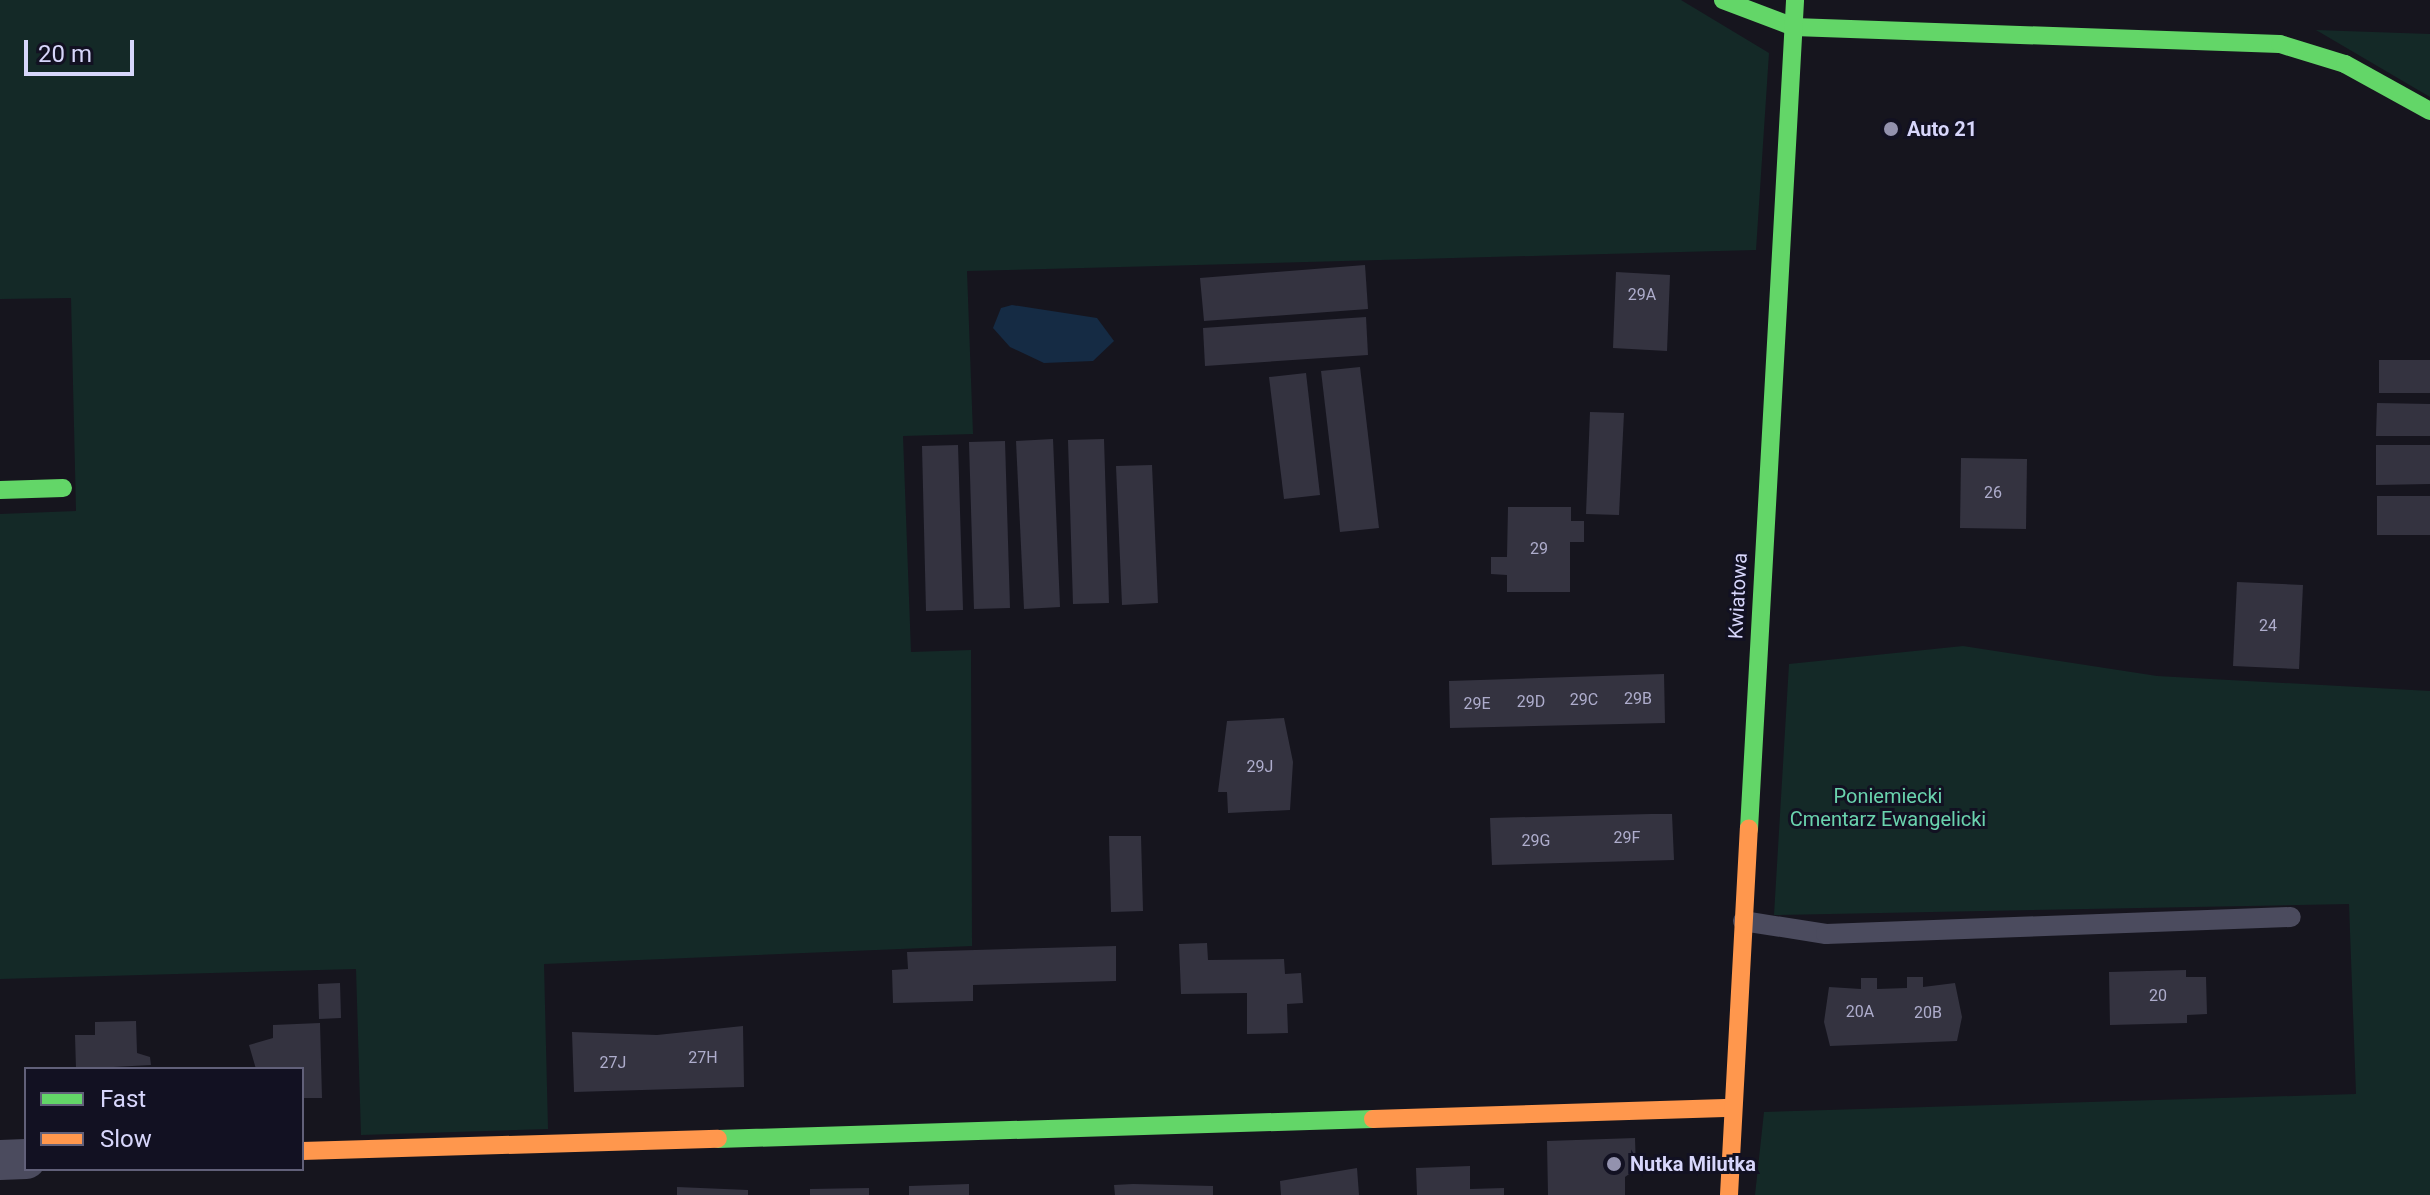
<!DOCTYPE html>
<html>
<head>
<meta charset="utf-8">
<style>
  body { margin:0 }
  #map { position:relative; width:2430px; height:1195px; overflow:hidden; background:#16151e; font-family:Roboto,sans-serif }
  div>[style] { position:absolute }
  .green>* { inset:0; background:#142927 }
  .water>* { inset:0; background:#152b44 }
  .building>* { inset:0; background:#343340 }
  .lane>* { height:20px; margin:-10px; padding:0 10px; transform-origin:10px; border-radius:10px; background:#4b4b5e }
  .street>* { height:40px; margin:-20px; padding:0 20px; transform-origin:20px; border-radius:20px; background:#4b4b5e }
  .fast>* { height:18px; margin:-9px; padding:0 9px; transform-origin:9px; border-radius:9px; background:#63d668 }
  .slow>* { height:18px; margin:-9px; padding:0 9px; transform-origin:9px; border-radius:9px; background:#ff974d }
  .dots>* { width:22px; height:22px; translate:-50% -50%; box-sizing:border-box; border:4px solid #121122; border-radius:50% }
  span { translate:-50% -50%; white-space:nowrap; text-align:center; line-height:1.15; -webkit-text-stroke:6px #121122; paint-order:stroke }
  .number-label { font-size:16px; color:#aeadcc }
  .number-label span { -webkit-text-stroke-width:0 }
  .poi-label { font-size:20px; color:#d7d6fb; font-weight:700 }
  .left { translate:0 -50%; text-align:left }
  .street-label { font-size:20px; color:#d7d6fb }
  .park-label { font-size:20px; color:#6ad3ae }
  .legend { position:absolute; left:24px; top:1067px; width:280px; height:104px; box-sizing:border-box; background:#121122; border:2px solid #616079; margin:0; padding:10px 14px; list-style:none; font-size:24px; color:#d7d6fb }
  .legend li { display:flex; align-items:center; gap:16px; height:40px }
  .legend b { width:40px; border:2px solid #616079 }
  .scale { position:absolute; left:24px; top:40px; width:110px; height:36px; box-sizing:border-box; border:4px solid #d7d6fb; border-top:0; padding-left:10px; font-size:24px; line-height:28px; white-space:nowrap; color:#d7d6fb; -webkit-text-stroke:6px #121122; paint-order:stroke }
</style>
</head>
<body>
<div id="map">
  <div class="green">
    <div style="clip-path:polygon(0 0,1681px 0,1769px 53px,1756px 250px,967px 271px,973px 434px,903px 436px,911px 652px,971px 650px,972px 946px,544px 964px,548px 1129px,361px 1135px,356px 969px,0 979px,0 514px,76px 511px,71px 298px,0 299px)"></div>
    <div style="clip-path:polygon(2316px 30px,2430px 34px,2430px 97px)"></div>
    <div style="clip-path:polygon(1963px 646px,2157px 676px,2430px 691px,2430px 1195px,1755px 1195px,1764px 1112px,2356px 1094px,2349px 904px,1774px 915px,1789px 664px)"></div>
  </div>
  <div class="water">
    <div style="clip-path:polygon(1012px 305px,1097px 318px,1114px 341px,1093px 361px,1044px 363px,1010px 347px,993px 328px,1001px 308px)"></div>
  </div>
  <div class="building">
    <div style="clip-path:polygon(1365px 265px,1368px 309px,1204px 321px,1200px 278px)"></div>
    <div style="clip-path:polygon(1616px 272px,1670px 275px,1667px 351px,1613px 348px)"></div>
    <div style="clip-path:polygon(1366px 317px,1368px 355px,1205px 366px,1203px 328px)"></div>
    <div style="clip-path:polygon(2379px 360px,2430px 360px,2430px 393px,2379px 393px)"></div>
    <div style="clip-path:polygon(1360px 367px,1379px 528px,1340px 532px,1321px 371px)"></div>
    <div style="clip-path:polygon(1306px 373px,1320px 495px,1284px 499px,1269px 377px)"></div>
    <div style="clip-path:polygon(2377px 403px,2430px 404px,2430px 436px,2376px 436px)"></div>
    <div style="clip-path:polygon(1590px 412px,1624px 413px,1619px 515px,1586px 514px)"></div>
    <div style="clip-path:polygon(1053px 439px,1060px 607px,1024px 609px,1016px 441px)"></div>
    <div style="clip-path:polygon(1104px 439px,1109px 603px,1073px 604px,1068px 440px)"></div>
    <div style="clip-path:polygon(1005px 441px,1010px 608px,974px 609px,969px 442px)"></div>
    <div style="clip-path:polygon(958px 445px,963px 610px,926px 611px,922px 446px)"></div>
    <div style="clip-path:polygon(2376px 445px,2430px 445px,2430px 484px,2376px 485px)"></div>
    <div style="clip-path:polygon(1961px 458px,2027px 459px,2026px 529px,1960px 528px)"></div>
    <div style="clip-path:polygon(1152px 465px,1158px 603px,1122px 605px,1116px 466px)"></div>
    <div style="clip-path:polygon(2377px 496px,2430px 496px,2430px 535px,2377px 535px)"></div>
    <div style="clip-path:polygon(1508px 507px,1571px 507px,1571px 521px,1584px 521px,1584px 542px,1570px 542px,1570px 592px,1507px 592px,1507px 575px,1491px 574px,1491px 557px,1507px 557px)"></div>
    <div style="clip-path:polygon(2237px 582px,2303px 585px,2299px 669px,2233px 666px)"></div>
    <div style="clip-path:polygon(1664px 674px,1665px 723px,1450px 728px,1449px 681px)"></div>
    <div style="clip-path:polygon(1284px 718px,1293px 762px,1290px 810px,1228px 813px,1227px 792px,1218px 792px,1227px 721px)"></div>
    <div style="clip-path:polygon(1651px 814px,1672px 814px,1674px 860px,1492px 865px,1490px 818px)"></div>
    <div style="clip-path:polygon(1109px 836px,1141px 836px,1143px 911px,1111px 912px)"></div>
    <div style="clip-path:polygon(1207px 943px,1208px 960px,1284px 959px,1285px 974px,1301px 973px,1303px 1003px,1287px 1004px,1288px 1033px,1247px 1034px,1247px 993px,1181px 994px,1179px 944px)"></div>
    <div style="clip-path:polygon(1116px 946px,1116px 981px,973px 985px,973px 1001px,893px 1003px,892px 970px,908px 969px,907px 952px)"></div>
    <div style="clip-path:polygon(2186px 970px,2186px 977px,2206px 977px,2207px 1014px,2187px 1015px,2187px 1023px,2110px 1025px,2109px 972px)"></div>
    <div style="clip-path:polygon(1907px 977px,1923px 977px,1923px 987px,1955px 983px,1962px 1017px,1957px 1041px,1830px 1046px,1824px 1022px,1829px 987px,1861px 989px,1861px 978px,1877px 978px,1877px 989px,1907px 988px)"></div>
    <div style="clip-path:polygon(340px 983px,341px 1018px,319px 1019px,318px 984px)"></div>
    <div style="clip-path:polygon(136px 1021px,137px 1053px,150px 1057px,151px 1065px,76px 1069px,75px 1035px,95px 1035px,95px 1022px)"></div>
    <div style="clip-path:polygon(320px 1023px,322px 1098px,302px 1098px,302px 1069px,256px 1069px,249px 1045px,273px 1038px,273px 1025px)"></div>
    <div style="clip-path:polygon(743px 1026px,744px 1087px,574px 1092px,572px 1032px,657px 1035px)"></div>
    <div style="clip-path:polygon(1635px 1138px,1636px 1169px,1625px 1177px,1625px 1195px,1548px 1195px,1547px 1141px)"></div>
    <div style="clip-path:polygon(1470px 1166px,1470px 1189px,1504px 1188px,1504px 1195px,1417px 1195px,1416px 1168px)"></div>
    <div style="clip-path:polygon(1357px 1168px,1359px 1195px,1281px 1195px,1280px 1181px)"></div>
    <div style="clip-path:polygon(969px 1184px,969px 1195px,909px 1195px,909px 1186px)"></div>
    <div style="clip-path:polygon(1133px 1184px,1213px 1186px,1213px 1195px,1115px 1195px,1114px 1185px)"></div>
    <div style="clip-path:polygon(677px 1187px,748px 1190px,748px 1195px,677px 1195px)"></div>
    <div style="clip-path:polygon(869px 1188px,869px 1195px,810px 1195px,810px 1189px)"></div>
  </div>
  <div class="lane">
    <div style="left:1743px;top:921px;width:84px;rotate:8.9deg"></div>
    <div style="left:1826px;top:934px;width:465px;rotate:-2.1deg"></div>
  </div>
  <div class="street">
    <div style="left:0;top:1160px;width:26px;rotate:-2deg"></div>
  </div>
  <div class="fast">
    <div style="left:1723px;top:0;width:76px;rotate:20.8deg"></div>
    <div style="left:1794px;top:27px;width:486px;rotate:2deg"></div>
    <div style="left:2280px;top:44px;width:68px;rotate:17.1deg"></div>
    <div style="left:2345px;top:64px;width:97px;rotate:28.9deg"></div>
    <div style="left:0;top:490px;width:63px;rotate:-1.8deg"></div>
    <div style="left:1749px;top:829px;width:830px;rotate:-86.82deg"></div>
    <div style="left:718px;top:1139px;width:655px;rotate:-1.75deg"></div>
  </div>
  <div class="slow">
    <div style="left:1373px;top:1119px;width:360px;rotate:-1.8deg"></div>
    <div style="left:302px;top:1151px;width:416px;rotate:-1.7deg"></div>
    <div style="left:1729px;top:1195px;width:367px;rotate:-86.9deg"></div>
  </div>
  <div class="dots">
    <div style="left:1891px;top:129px;background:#9392ae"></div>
    <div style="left:1614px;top:1164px;background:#9392ae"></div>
  </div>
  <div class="number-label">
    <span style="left:1642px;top:295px">29A</span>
    <span style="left:1993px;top:493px">26</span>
    <span style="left:1539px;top:549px">29</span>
    <span style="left:2268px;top:626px">24</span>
    <span style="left:1638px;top:699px">29B</span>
    <span style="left:1584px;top:700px">29C</span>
    <span style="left:1531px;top:702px">29D</span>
    <span style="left:1477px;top:704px">29E</span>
    <span style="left:1260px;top:767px">29J</span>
    <span style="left:1627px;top:838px">29F</span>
    <span style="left:1536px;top:841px">29G</span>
    <span style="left:2158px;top:996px">20</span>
    <span style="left:1860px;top:1012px">20A</span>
    <span style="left:1928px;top:1013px">20B</span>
    <span style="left:703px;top:1058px">27H</span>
    <span style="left:613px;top:1063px">27J</span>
  </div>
  <div class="poi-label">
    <span class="left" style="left:1907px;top:129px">Auto 21</span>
    <span class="left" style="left:1630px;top:1164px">Nutka Milutka</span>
  </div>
  <div class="street-label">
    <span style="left:1738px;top:596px;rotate:-87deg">Kwiatowa</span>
  </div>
  <div class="park-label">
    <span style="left:1888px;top:808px">Poniemiecki<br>Cmentarz Ewangelicki</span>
  </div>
  <ul class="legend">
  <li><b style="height:10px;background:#63d668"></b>Fast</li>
  <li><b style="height:10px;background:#ff974d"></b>Slow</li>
  </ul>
  <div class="scale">20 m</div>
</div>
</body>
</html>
